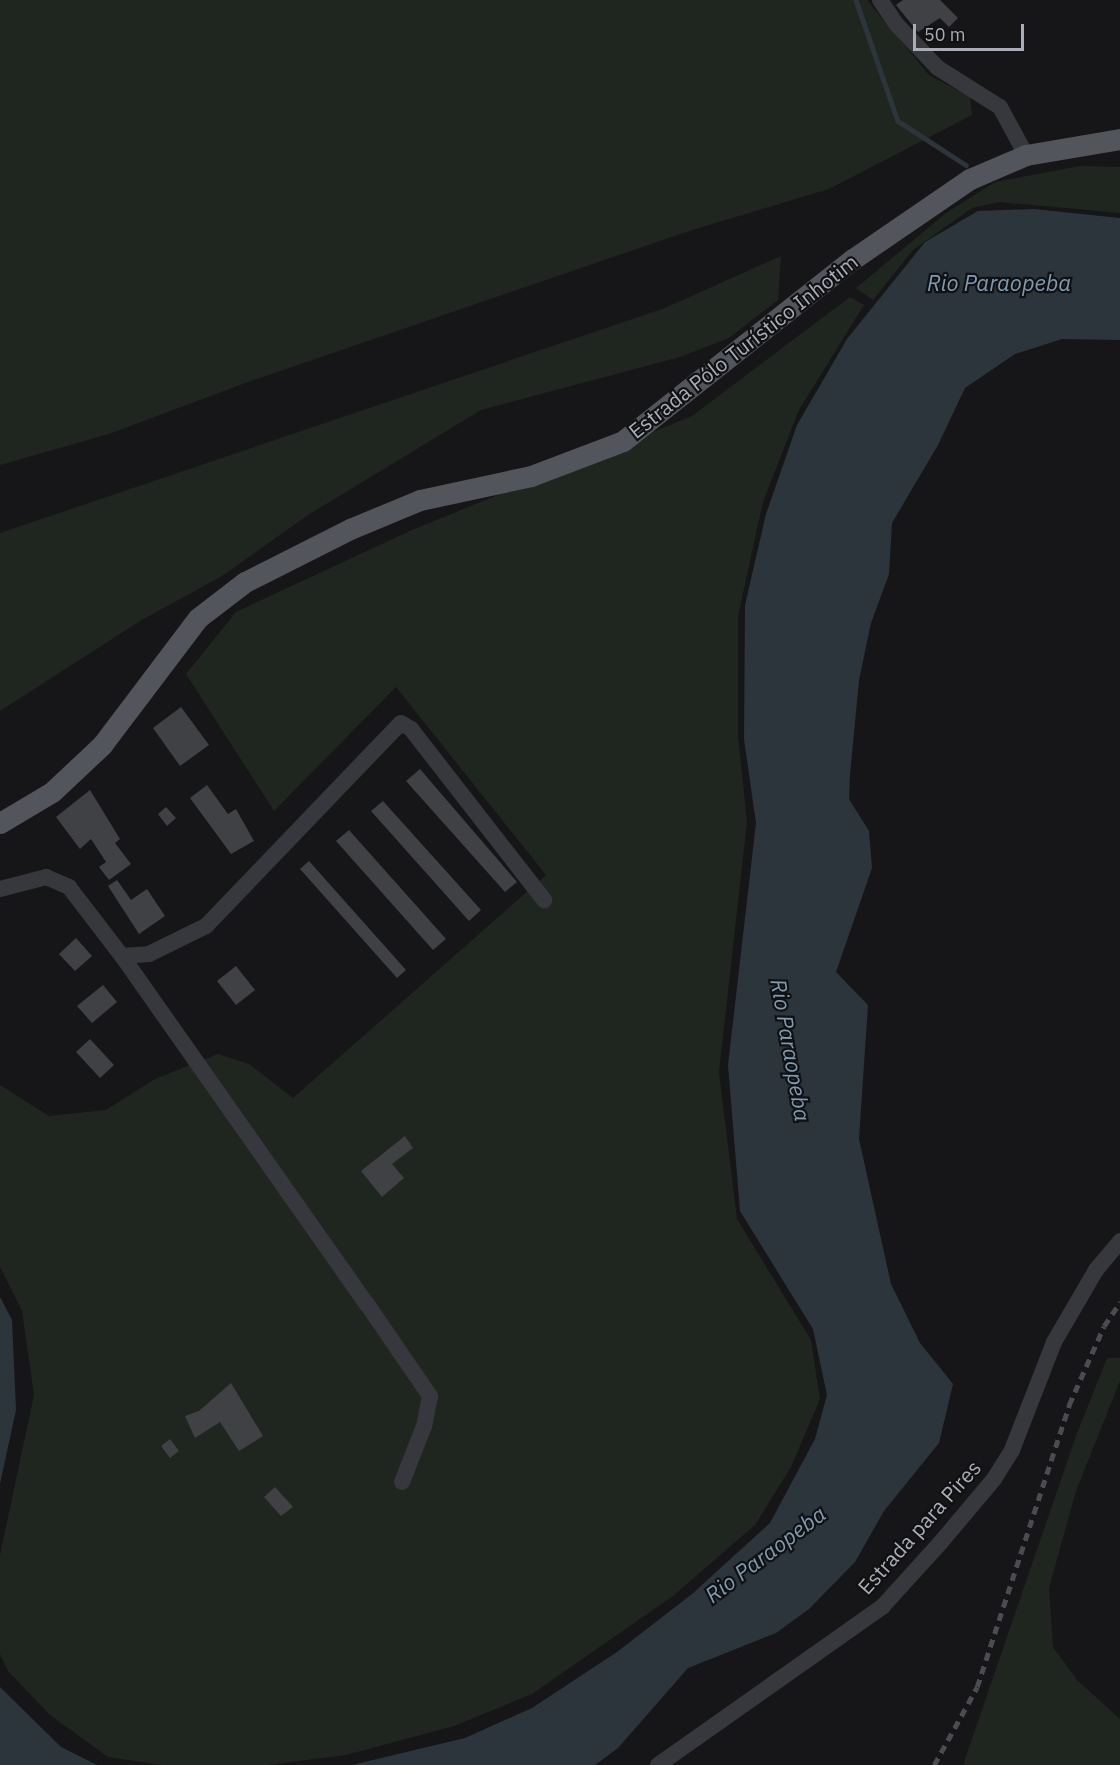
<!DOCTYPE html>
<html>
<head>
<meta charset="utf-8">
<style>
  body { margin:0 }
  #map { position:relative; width:1120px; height:1765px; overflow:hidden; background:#161618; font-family:"IBM Plex Sans",sans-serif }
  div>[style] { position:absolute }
  .green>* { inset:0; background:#1e261f }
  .water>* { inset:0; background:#2c353c }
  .stream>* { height:4.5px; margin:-2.25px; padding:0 2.25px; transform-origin:2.25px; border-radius:2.25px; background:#2c353c }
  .building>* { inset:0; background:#404145 }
  .minor>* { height:16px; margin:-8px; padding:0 8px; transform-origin:8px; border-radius:8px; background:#37383d }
  .major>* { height:21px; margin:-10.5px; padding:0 10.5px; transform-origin:10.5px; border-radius:10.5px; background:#53555c }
  .rail>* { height:4.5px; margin-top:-2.25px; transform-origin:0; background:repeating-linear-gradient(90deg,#4a4c52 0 8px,transparent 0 14px) }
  span { translate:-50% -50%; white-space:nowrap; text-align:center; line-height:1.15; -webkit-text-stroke:4.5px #111113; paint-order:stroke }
  .street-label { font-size:21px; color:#a8adb8 }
  .water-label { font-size:22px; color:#7f9bb3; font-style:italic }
  .scale { position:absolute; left:913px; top:24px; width:111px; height:27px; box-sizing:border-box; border:3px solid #a8adb8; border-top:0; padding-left:8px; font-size:18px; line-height:21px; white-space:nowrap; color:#a8adb8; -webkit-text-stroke:4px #111113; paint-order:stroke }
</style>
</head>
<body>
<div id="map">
  <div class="green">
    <div style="clip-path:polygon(0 0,867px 0,929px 75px,970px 97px,972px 115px,829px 189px,692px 230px,248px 382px,109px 434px,0 465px)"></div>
    <div style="clip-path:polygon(1080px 166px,1120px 167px,1120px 213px,1000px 202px,972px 208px,913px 250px,873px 300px,856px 288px,946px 213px,995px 182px)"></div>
    <div style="clip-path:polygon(781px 256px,778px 300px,729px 338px,680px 357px,481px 410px,308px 515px,222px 576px,140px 621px,0 711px,0 533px,665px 308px)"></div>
    <div style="clip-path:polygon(850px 297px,864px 305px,799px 410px,763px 502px,738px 616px,738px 735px,747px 822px,719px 1072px,737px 1219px,811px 1340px,820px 1399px,791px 1467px,755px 1525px,673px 1596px,532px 1694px,454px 1726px,346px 1755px,268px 1765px,162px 1765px,108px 1757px,50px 1715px,8px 1671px,0 1654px,0 1555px,34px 1395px,22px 1311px,0 1267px,0 1085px,49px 1116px,106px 1110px,155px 1079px,218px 1054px,249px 1064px,293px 1098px,546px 875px,396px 687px,274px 811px,186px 674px,236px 612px,412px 530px,692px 416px)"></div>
    <div style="clip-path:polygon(1107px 1358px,1120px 1358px,1120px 1381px,1076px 1491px,1049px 1588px,1053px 1647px,1077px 1680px,1120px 1719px,1120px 1765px,963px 1765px,1076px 1436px)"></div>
  </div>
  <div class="water">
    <div style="clip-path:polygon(1034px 209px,1120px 218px,1120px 340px,1062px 339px,1015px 354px,965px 388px,938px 445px,892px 523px,889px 574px,871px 623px,859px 680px,850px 775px,849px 799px,869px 831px,872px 868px,836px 972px,868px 1005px,859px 1139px,891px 1284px,920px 1343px,953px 1384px,939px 1443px,884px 1511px,855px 1562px,809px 1609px,776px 1633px,688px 1668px,618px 1748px,595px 1765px,352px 1765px,465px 1738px,532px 1708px,617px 1652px,692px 1594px,770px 1523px,815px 1439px,827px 1395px,813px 1329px,740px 1211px,728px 1065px,756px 823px,744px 739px,745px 605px,766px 514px,797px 425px,847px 339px,925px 242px,978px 211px)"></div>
    <div style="clip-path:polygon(0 1297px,12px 1320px,16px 1410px,0 1484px)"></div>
    <div style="clip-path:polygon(0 1687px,61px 1747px,97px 1765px,0 1765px)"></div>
  </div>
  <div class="stream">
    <div style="left:856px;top:0;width:128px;rotate:70.9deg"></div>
    <div style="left:898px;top:121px;width:81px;rotate:32.9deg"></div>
  </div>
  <div class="building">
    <div style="clip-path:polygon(903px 0,940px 0,958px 18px,949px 27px,940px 18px,918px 32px,896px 5px)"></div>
    <div style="clip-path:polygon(181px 707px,209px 745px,180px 766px,153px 728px)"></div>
    <div style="clip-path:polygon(420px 769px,517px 882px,505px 892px,406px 781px)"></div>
    <div style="clip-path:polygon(207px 785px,228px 814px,236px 809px,254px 841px,231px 854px,190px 798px)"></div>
    <div style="clip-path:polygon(90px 790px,120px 839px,115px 843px,131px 864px,109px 880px,99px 867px,106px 862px,91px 839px,80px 849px,56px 817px)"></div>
    <div style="clip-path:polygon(383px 801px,481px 910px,469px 921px,371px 811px)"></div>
    <div style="clip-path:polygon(166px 807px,176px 818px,167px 826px,158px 814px)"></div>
    <div style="clip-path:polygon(349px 830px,446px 939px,433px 950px,336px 841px)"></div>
    <div style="clip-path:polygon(309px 861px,406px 970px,397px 978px,300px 869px)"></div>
    <div style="clip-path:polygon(117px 880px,131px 900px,147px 889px,165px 916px,139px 934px,108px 886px)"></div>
    <div style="clip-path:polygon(76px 938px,92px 956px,75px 971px,59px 954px)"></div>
    <div style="clip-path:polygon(236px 966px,255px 990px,236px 1005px,217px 981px)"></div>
    <div style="clip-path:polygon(103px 985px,117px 1002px,92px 1023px,77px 1006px)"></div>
    <div style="clip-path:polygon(90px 1039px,114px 1065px,100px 1078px,76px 1052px)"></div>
    <div style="clip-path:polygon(405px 1136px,413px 1148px,392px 1164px,404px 1178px,382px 1197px,361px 1171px)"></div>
    <div style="clip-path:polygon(231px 1383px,263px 1436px,239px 1451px,220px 1422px,195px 1438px,185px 1416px,199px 1411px)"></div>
    <div style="clip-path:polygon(170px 1439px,179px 1451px,170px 1458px,161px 1446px)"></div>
    <div style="clip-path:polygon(275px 1487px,293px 1507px,281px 1516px,264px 1497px)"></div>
  </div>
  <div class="minor">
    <div style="left:880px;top:0;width:30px;rotate:56deg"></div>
    <div style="left:897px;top:25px;width:59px;rotate:46.4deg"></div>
    <div style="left:938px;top:68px;width:73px;rotate:32.2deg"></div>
    <div style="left:1000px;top:107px;width:55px;rotate:61.6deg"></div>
    <div style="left:0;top:889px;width:48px;rotate:-14.6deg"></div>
    <div style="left:46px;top:877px;width:25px;rotate:23deg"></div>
    <div style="left:69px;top:887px;width:87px;rotate:52.5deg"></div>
    <div style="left:122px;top:956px;width:426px;rotate:54.9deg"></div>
    <div style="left:367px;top:1304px;width:112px;rotate:55.6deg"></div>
    <div style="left:430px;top:1396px;width:31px;rotate:101deg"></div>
    <div style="left:424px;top:1426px;width:60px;rotate:111.4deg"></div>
    <div style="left:122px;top:956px;width:27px;rotate:-4deg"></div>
    <div style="left:149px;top:954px;width:64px;rotate:-26.2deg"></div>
    <div style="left:206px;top:926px;width:281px;rotate:-46.2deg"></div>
    <div style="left:401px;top:723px;width:12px;rotate:31deg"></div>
    <div style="left:411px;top:729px;width:217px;rotate:52.1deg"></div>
    <div style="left:658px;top:1765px;width:276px;rotate:-35.2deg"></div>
    <div style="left:883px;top:1606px;width:86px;rotate:-47.8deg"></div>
    <div style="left:941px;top:1542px;width:82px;rotate:-49.9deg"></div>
    <div style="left:994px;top:1479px;width:34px;rotate:-58deg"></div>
    <div style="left:1012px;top:1450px;width:116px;rotate:-68.7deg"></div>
    <div style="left:1054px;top:1342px;width:83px;rotate:-59.7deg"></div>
    <div style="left:1096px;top:1270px;width:38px;rotate:-50deg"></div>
  </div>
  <div class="major">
    <div style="left:0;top:823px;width:61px;rotate:-30.8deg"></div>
    <div style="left:52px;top:792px;width:69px;rotate:-43.2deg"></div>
    <div style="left:102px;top:745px;width:159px;rotate:-52.9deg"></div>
    <div style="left:198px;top:618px;width:59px;rotate:-37.5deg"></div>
    <div style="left:245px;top:582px;width:118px;rotate:-26.8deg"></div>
    <div style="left:350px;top:529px;width:76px;rotate:-22.5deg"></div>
    <div style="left:420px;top:500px;width:114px;rotate:-12.2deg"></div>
    <div style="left:531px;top:476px;width:98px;rotate:-20.8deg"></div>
    <div style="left:623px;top:441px;width:293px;rotate:-38.4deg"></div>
    <div style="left:853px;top:259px;width:142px;rotate:-34.4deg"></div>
    <div style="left:970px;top:179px;width:61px;rotate:-23.2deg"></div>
    <div style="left:1026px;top:155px;width:95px;rotate:-9.7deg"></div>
  </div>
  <div class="rail">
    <div style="left:934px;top:1765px;width:89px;rotate:-61.1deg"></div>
    <div style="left:977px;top:1687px;width:297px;rotate:-71.9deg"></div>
    <div style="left:1069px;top:1405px;width:86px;rotate:-66.1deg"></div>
    <div style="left:1104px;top:1326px;width:29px;rotate:-56deg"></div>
  </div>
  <div class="street-label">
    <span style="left:743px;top:346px;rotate:-38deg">Estrada Pólo Turístico Inhotim</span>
    <span style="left:919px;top:1527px;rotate:-48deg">Estrada para Pires</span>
  </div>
  <div class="water-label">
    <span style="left:999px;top:283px">Rio Paraopeba</span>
    <span style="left:791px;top:1050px;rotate:80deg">Rio Paraopeba</span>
    <span style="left:765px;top:1554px;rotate:-37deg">Rio Paraopeba</span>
  </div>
  <div class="scale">50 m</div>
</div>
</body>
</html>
